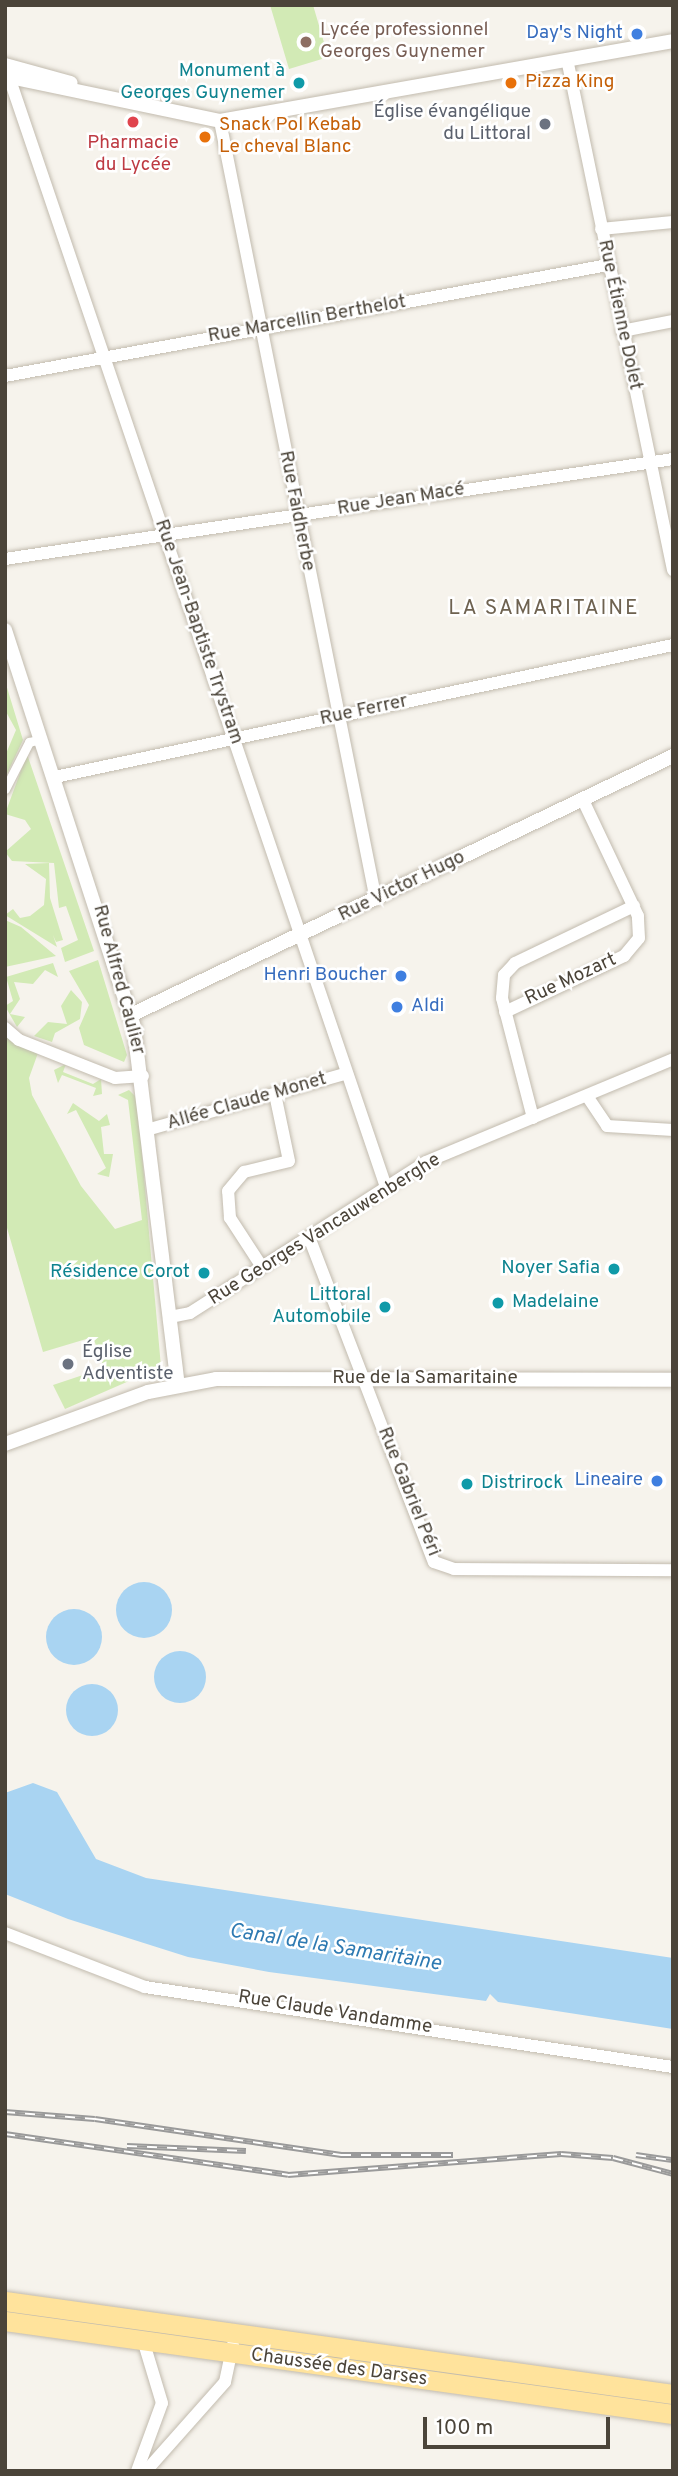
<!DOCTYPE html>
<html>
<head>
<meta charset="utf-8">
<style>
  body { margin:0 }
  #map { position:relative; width:678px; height:2476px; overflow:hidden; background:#f6f3ec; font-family:Overpass,sans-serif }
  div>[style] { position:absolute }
  .green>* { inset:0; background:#d2eab5 }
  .water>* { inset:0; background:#a9d4f2 }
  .round { border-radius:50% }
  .roads { filter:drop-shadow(0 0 2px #c2bbae) drop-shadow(0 0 2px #c2bbae) }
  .pedestrian>* { height:9px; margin:-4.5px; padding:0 4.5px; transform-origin:4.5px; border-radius:4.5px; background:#fff }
  .minor>* { height:12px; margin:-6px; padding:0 6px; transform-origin:6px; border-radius:6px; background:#fff }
  .tertiary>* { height:14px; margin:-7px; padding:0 7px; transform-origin:7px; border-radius:7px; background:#fff }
  .primary>* { height:19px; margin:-9.5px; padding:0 9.5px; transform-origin:9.5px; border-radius:9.5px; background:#ffe39c }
  .rail>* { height:6px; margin-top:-3px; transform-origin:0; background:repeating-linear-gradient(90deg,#fff 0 10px,#9a9a9a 0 20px); box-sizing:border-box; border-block:2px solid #9a9a9a }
  .dots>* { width:19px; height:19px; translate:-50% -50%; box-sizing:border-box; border:4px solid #fff; border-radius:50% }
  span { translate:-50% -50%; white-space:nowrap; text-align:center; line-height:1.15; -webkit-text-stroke:5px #fff; paint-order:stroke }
  .education-label { font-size:19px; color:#785e54 }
  .left { translate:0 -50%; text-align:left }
  .shop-label { font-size:19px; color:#366cbe }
  .right { translate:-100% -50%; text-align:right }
  .culture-label { font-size:19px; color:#0d838f }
  .food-label { font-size:19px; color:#c56008 }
  .worship-label { font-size:19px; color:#5b616d }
  .health-label { font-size:19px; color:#be3a42 }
  .street-label { font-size:19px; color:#4b4439 }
  .neighbourhood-label { font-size:21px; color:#6e6250; letter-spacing:2px }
  .water-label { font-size:21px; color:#2e7ab2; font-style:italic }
  .frame { position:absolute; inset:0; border:7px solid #4b4439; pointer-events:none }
  .scale { position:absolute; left:423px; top:2417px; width:187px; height:32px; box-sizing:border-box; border:4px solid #4b4439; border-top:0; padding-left:9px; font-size:21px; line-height:24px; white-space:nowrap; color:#4b4439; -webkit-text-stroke:5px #fff; paint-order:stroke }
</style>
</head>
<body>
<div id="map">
  <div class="green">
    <div style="clip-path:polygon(270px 5px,313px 5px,325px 46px,319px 48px,322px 59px,289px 69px)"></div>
    <div style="clip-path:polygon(5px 681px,23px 740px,7px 774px,5px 756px,16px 730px,5px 710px)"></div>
    <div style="clip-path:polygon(27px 754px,94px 951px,65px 962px,61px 948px,78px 940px,66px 906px,59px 908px,54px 863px,12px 861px,5px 852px,31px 829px,25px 820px,5px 814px)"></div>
    <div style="clip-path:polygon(49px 863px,50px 898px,63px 940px,56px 942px,53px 935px,57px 947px,5px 915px,13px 909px,20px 918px,30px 916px,44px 905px,46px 879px,25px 864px)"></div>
    <div style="clip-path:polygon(5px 920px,21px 927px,56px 956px,5px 967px)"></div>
    <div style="clip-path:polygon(98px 960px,127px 1055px,124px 1062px,84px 1045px,79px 1028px,89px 1005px,69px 971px)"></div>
    <div style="clip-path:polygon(53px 963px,58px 977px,45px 970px,33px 984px,14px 982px,20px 999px,10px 1014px,25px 1017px,17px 1027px,5px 1006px,13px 1001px,6px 977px)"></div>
    <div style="clip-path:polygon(71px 990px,82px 1002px,80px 1019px,55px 1033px,52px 1042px,34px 1036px,48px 1022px,67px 1024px,61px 1006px)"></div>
    <div style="clip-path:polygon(5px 1036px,38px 1053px,29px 1078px,32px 1095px,81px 1186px,115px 1229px,142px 1220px,128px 1100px,118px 1095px,129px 1090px,137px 1098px,161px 1367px,65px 1409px,53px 1385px,104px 1368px,93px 1337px,43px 1352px,5px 1221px)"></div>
    <div style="clip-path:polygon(66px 1064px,63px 1072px,93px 1084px,101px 1079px,102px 1094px,93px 1096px,96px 1088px,62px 1075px,58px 1083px,54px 1070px)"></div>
    <div style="clip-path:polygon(73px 1103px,99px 1121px,107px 1114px,110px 1125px,101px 1127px,104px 1154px,113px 1154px,109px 1177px,97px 1174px,106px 1168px,76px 1110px,67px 1114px)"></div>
  </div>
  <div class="water">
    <div class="round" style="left:116px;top:1582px;width:56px;height:56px"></div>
    <div class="round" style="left:46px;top:1609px;width:56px;height:56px"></div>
    <div class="round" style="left:154px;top:1651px;width:52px;height:52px"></div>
    <div class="round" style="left:66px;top:1684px;width:52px;height:52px"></div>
    <div style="clip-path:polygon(33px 1783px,57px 1792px,96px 1859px,146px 1878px,673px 1958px,673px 2029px,498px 2002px,490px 1994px,486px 2001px,269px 1972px,188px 1957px,68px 1919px,5px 1894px,5px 1793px)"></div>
  </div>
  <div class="roads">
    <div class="pedestrian">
      <div style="left:5px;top:789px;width:53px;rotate:-62.9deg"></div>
      <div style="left:29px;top:742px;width:12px;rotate:-14deg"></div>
    </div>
    <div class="minor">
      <div style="left:567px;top:59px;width:522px;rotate:78.28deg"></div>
      <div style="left:9px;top:77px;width:1172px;rotate:71.24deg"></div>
      <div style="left:220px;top:121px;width:794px;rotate:78.68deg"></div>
      <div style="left:601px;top:229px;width:72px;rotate:-5.6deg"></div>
      <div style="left:622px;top:331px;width:52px;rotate:-11.1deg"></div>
      <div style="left:5px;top:376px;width:613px;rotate:-10.43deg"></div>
      <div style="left:5px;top:559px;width:675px;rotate:-8.51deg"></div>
      <div style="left:55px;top:777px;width:632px;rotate:-12.06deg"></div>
      <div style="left:505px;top:1012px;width:132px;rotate:-25.2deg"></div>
      <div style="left:624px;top:956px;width:23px;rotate:-50deg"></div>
      <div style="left:639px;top:938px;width:22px;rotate:-93deg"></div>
      <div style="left:638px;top:916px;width:128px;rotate:-115.4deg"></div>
      <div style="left:5px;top:1028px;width:18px;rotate:41deg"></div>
      <div style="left:19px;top:1040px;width:103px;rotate:21.6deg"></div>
      <div style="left:115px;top:1078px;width:28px;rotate:-4deg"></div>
      <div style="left:587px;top:1096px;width:36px;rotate:56deg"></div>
      <div style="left:607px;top:1126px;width:66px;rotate:3.5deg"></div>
      <div style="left:533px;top:1118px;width:124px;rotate:-104.5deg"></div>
      <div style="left:502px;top:998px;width:23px;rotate:-85deg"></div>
      <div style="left:504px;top:975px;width:16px;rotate:-47deg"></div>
      <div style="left:515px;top:963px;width:132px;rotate:-25.6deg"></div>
      <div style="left:150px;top:1129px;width:203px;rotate:-15.8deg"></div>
      <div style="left:309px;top:1237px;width:348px;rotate:69deg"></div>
      <div style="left:434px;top:1562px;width:21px;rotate:19deg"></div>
      <div style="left:454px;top:1569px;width:219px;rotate:0.3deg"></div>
      <div style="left:262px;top:1267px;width:59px;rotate:-123.1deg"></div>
      <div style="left:230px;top:1218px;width:27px;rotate:-94deg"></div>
      <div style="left:228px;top:1191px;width:25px;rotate:-50deg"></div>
      <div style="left:244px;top:1172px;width:46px;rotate:-13.7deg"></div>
      <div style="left:289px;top:1161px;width:68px;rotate:-101.8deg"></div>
      <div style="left:170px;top:1317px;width:20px;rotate:-11deg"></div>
      <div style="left:190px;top:1313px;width:280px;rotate:-32.6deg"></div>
      <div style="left:426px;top:1162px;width:268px;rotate:-22.6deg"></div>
      <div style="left:5px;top:1933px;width:150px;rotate:21.1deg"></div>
      <div style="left:145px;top:1987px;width:534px;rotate:8.62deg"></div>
      <div style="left:137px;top:2471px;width:72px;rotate:-69.8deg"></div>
      <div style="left:162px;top:2403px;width:66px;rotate:-106.8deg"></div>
      <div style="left:146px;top:2471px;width:119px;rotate:-48.4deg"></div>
      <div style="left:225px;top:2382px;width:38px;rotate:-78deg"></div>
    </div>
    <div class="tertiary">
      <div style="left:5px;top:65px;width:68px;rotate:15.3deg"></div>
      <div style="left:5px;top:76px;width:220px;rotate:11.8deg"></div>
      <div style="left:220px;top:121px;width:460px;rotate:-10deg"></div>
      <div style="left:5px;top:630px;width:418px;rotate:72deg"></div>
      <div style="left:134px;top:1028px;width:359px;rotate:83deg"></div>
      <div style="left:131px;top:1015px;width:601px;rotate:-25.54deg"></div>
      <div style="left:5px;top:1444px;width:152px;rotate:-20deg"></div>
      <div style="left:148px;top:1392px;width:69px;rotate:-10.8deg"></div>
      <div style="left:216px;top:1379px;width:457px;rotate:0.1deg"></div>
    </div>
    <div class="primary">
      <div style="left:5px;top:2301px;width:674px;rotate:7.93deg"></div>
      <div style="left:5px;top:2321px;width:674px;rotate:7.93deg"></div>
    </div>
  </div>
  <div class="rail">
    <div style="left:5px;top:2112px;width:90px;rotate:4.4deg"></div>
    <div style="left:95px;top:2119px;width:249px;rotate:8.3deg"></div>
    <div style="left:341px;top:2155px;width:112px"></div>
    <div style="left:5px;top:2134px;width:286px;rotate:8.2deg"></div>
    <div style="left:288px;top:2175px;width:274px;rotate:-4.4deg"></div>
    <div style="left:561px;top:2154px;width:52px;rotate:4.4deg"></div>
    <div style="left:613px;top:2158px;width:62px;rotate:14.9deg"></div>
    <div style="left:127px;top:2146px;width:119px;rotate:2.4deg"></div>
    <div style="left:636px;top:2155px;width:37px;rotate:8deg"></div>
  </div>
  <div class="dots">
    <div style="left:637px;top:34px;background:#3f7fe0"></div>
    <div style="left:306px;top:42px;background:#8d6e63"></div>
    <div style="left:299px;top:83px;background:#0f9aa8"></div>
    <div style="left:511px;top:83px;background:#e8710a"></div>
    <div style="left:133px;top:122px;background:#e0444e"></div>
    <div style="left:545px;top:124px;background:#6b7280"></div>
    <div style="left:205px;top:137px;background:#e8710a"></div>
    <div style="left:401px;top:976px;background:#3f7fe0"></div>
    <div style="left:397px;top:1007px;background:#3f7fe0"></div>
    <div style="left:614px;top:1269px;background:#0f9aa8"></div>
    <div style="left:204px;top:1273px;background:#0f9aa8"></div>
    <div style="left:498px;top:1303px;background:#0f9aa8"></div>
    <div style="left:385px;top:1307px;background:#0f9aa8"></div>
    <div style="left:68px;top:1364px;background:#6b7280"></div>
    <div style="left:657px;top:1481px;background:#3f7fe0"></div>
    <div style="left:467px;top:1484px;background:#0f9aa8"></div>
  </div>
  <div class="education-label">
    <span class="left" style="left:320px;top:42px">Lycée professionnel<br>Georges Guynemer</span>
  </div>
  <div class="shop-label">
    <span class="right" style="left:623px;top:34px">Day's Night</span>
    <span class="right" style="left:387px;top:976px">Henri Boucher</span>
    <span class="left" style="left:411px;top:1007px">Aldi</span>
    <span class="right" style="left:643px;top:1481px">Lineaire</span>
  </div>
  <div class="culture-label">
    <span class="right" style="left:285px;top:83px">Monument à<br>Georges Guynemer</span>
    <span class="right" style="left:600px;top:1269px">Noyer Safia</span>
    <span class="right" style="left:190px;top:1273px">Résidence Corot</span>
    <span class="right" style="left:371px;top:1307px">Littoral<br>Automobile</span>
    <span class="left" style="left:512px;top:1303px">Madelaine</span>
    <span class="left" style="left:481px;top:1484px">Distrirock</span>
  </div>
  <div class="food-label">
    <span class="left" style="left:525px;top:83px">Pizza King</span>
    <span class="left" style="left:219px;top:137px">Snack Pol Kebab<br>Le cheval Blanc</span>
  </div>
  <div class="worship-label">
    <span class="right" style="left:531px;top:124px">Église évangélique<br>du Littoral</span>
    <span class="left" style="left:82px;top:1364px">Église<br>Adventiste</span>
  </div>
  <div class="health-label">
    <span style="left:133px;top:155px">Pharmacie<br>du Lycée</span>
  </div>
  <div class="street-label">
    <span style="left:619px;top:315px;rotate:78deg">Rue Étienne Dolet</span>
    <span style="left:307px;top:320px;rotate:-10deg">Rue Marcellin Berthelot</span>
    <span style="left:401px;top:500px;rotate:-9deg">Rue Jean Macé</span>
    <span style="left:296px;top:511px;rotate:79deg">Rue Faidherbe</span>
    <span style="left:198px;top:632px;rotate:71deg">Rue Jean-Baptiste Trystram</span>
    <span style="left:364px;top:711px;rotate:-12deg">Rue Ferrer</span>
    <span style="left:402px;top:887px;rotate:-26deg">Rue Victor Hugo</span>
    <span style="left:118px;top:980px;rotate:75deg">Rue Alfred Caulier</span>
    <span style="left:571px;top:980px;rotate:-25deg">Rue Mozart</span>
    <span style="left:247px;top:1102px;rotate:-16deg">Allée Claude Monet</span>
    <span style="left:325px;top:1230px;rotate:-32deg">Rue Georges Vancauwenberghe</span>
    <span style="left:425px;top:1379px">Rue de la Samaritaine</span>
    <span style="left:408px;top:1492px;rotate:68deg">Rue Gabriel Péri</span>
    <span style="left:335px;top:2013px;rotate:9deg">Rue Claude Vandamme</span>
    <span style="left:339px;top:2368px;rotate:8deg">Chaussée des Darses</span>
  </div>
  <div class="neighbourhood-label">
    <span style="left:544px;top:609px">LA SAMARITAINE</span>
  </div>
  <div class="water-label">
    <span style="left:335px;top:1948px;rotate:9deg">Canal de la Samaritaine</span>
  </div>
  <div class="frame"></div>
  <div class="scale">100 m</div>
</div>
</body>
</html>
